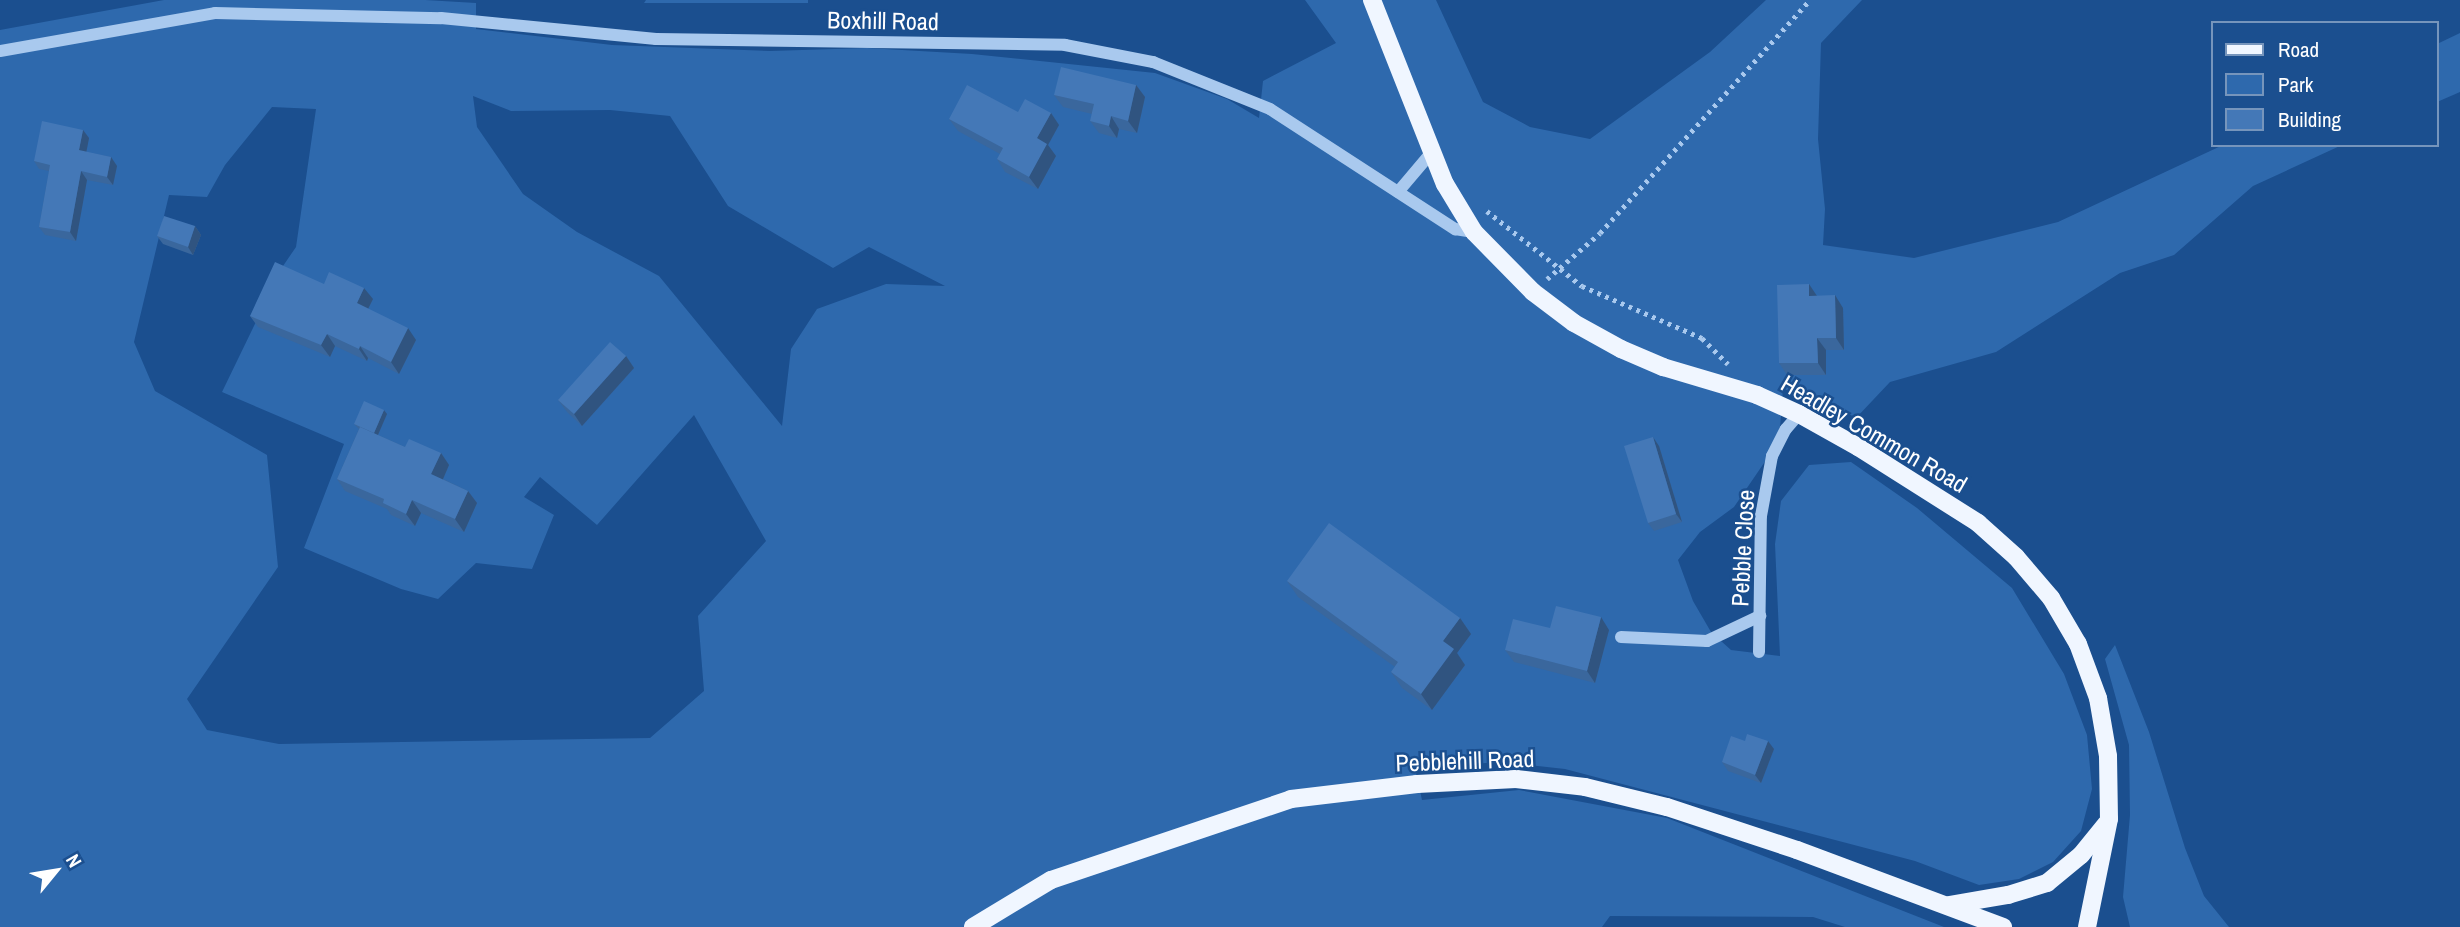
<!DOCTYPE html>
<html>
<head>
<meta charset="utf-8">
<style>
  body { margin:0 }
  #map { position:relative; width:2460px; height:927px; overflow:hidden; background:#1b4f8f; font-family:"Archivo Narrow",sans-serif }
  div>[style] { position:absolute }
  .green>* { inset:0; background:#2e69ad }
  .path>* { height:4.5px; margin-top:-2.25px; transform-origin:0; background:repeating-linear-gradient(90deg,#a9c9ee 0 3.5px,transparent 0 8.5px) }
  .minor>* { height:12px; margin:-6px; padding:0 6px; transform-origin:6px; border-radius:6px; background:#a9c9ee }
  .major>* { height:18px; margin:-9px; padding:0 9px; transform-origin:9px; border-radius:9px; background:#f0f6ff }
  .wall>* { inset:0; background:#3a679d }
  .shaded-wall>* { inset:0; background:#305480 }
  .building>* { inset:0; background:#4478b7 }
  span { translate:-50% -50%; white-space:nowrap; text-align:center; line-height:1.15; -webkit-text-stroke:5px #1b4f8f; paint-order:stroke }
  .street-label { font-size:24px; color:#fff }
  .legend { position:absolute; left:2211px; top:21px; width:228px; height:126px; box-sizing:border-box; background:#1b4f8f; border:2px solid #7695bc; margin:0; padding:9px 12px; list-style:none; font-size:21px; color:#fff }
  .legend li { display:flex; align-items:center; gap:14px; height:35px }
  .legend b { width:35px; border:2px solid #7695bc }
  .north { position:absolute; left:21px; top:836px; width:70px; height:70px; -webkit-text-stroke:5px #1b4f8f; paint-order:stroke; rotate:60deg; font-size:19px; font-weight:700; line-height:28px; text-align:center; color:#fff }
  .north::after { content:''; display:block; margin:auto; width:24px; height:32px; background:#fff; clip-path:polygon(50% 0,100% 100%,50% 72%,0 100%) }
</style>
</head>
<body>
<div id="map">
  <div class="green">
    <div style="clip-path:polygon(evenodd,164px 0,425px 0,476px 3px,476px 29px,612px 45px,770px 51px,867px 48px,972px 54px,1155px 73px,1227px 99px,1259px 118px,1263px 81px,1336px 43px,1305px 0,1436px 0,1483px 102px,1530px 127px,1590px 139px,1710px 52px,1766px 0,1862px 0,1821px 43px,1818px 139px,1825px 209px,1823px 245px,1914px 258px,2058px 222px,2223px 145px,2342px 145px,2253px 186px,2174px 255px,2120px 273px,1996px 352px,1890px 382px,1856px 418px,1822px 399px,1783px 389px,1779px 441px,1734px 507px,1700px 532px,1678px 560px,1693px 601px,1711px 632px,1731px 650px,1780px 656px,1775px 544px,1781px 501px,1809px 465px,1851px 462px,1917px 508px,2012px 588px,2064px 674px,2087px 735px,2092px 789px,2081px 831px,2053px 862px,2019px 879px,1979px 885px,1915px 861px,1565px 769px,1500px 762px,1415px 768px,1422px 800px,1519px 790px,1667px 818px,1944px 927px,1845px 927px,1813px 917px,1610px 916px,1602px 927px,0 927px,0 30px,164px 0,473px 96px,511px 111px,610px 110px,670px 116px,728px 206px,833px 268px,869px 247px,945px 286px,886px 284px,817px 309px,791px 349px,782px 426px,659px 276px,577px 232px,523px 194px,477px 127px,473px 96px,164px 0,272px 107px,316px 109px,296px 247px,283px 266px,222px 392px,344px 444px,304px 548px,401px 589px,438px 599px,476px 563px,532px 569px,554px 515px,524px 497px,540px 477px,597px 525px,694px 415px,766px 541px,698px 616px,704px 691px,650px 738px,279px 744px,207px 730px,187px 699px,278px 567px,267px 455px,155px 391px,134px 342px,169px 195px,207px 197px,225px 165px,272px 107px)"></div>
    <div style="clip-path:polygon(646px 0,808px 0,808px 3px,644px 3px)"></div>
    <div style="clip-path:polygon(2460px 33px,2460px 92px,2437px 102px,2437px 44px)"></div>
    <div style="clip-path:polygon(2115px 645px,2149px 732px,2185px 848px,2204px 896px,2229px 927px,2130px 927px,2123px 897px,2130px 815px,2129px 745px,2105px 659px)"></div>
  </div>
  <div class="path">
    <div style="left:1487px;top:211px;width:121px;rotate:38.3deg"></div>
    <div style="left:1582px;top:286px;width:131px;rotate:23.4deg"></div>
    <div style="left:1702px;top:338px;width:37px;rotate:45deg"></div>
    <div style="left:1547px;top:279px;width:70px;rotate:-41deg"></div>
    <div style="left:1600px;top:233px;width:314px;rotate:-48deg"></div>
  </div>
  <div class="minor">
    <div style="left:0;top:51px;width:218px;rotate:-10deg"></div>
    <div style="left:215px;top:13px;width:226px;rotate:1.3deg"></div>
    <div style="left:441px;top:18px;width:216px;rotate:5.6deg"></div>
    <div style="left:656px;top:39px;width:409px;rotate:0.8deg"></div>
    <div style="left:1065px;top:45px;width:90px;rotate:10.9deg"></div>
    <div style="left:1153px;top:62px;width:126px;rotate:21.9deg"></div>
    <div style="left:1270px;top:109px;width:221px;rotate:33deg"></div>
    <div style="left:1455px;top:229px;width:19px;rotate:9deg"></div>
    <div style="left:1398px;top:192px;width:51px;rotate:-49.8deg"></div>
    <div style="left:1621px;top:637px;width:86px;rotate:2.7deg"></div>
    <div style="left:1707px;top:641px;width:59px;rotate:-25.3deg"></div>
    <div style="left:1759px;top:652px;width:136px;rotate:-89.2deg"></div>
    <div style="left:1761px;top:516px;width:61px;rotate:-79.6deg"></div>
    <div style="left:1772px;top:456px;width:30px;rotate:-63deg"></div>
    <div style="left:1786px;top:429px;width:20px;rotate:-49deg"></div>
  </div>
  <div class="major">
    <div style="left:1372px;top:0;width:198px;rotate:68.4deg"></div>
    <div style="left:1445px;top:184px;width:56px;rotate:58.9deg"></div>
    <div style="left:1474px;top:232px;width:84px;rotate:45.5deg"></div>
    <div style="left:1533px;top:292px;width:51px;rotate:37.1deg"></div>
    <div style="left:1574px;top:323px;width:54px;rotate:29deg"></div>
    <div style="left:1621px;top:349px;width:46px;rotate:23.2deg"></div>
    <div style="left:1663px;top:367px;width:98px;rotate:16.6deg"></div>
    <div style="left:1757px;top:395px;width:46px;rotate:24.3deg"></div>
    <div style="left:1799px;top:414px;width:68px;rotate:29.2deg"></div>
    <div style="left:1858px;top:447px;width:142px;rotate:32.3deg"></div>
    <div style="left:1978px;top:523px;width:51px;rotate:41.8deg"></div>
    <div style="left:2016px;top:557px;width:54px;rotate:49.5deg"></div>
    <div style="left:2051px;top:598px;width:53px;rotate:59.6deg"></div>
    <div style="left:2078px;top:644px;width:58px;rotate:69.7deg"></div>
    <div style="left:2098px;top:698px;width:59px;rotate:80.2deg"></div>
    <div style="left:2108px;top:756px;width:63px;rotate:89.1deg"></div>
    <div style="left:2109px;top:819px;width:110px;rotate:101.5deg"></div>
    <div style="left:1949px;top:905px;width:60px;rotate:-9.6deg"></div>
    <div style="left:2008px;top:895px;width:41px;rotate:-17.1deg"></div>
    <div style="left:2047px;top:883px;width:44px;rotate:-39.5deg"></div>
    <div style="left:2081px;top:855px;width:40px;rotate:-51deg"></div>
    <div style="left:973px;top:927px;width:91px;rotate:-31.1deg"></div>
    <div style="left:1051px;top:880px;width:253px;rotate:-18.6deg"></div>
    <div style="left:1291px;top:799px;width:127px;rotate:-6.8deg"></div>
    <div style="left:1417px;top:784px;width:99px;rotate:-2.9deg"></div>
    <div style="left:1516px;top:779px;width:69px;rotate:6.6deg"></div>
    <div style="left:1585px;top:787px;width:84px;rotate:13.7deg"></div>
    <div style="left:1667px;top:807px;width:137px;rotate:18.3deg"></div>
    <div style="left:1797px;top:850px;width:220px;rotate:20.5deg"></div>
  </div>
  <div class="wall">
    <div style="clip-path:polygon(1136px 85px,1145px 97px,1137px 133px,1119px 129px,1117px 138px,1099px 133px,1090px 121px,1092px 114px,1063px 107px,1054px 95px)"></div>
    <div style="clip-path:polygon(1018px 112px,1051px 113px,1059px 125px,1048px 145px,1056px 156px,1038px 189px,1005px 172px,997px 159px,1000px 154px,958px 131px,949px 119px)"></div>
    <div style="clip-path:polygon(83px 130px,89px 138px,86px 152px,111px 157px,117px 166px,113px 185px,87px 180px,76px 241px,45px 235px,39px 227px,49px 171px,39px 169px,34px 161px)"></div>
    <div style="clip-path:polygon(195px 226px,201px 235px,193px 255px,163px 244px,157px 236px)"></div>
    <div style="clip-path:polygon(1817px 296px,1843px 308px,1844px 350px,1826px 350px,1826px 375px,1787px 375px,1779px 363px)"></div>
    <div style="clip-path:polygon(373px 299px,368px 309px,416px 340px,399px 374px,368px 358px,367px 361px,335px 346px,330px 357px,258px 327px,250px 316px)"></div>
    <div style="clip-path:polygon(626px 356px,634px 368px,582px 426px,567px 412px,558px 400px)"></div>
    <div style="clip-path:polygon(387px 414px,378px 435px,405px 447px,441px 453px,449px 465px,443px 479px,468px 491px,477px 503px,464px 532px,421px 513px,415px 526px,391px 515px,387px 509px,345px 491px,337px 479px,359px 429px,354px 424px)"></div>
    <div style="clip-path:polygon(1659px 446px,1682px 522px,1654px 531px,1648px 523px)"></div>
    <div style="clip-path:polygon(1287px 581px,1460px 618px,1471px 634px,1457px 653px,1465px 665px,1432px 710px,1402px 688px,1391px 672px,1395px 667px,1298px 597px)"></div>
    <div style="clip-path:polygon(1550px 628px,1609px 630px,1595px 683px,1514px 662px,1505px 650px)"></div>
    <div style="clip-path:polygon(1745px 741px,1774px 749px,1761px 783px,1728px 771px,1722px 762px)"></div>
  </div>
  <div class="shaded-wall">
    <div style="clip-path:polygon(1136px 85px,1145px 97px,1137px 133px,1128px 121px)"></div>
    <div style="clip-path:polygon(1051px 113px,1059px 125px,1048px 145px,1056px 156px,1038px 189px,1029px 177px,1037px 138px)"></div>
    <div style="clip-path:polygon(1111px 116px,1119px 129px,1117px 138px,1109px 126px)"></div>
    <div style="clip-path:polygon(83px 130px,89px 138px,85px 159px,79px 150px)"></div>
    <div style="clip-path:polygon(111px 157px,117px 166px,113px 185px,107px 177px)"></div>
    <div style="clip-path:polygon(81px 171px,87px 180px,76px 241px,70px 232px)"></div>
    <div style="clip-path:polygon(195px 226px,201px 235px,193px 255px,188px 247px)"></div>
    <div style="clip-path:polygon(1809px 284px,1817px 296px,1809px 296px)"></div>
    <div style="clip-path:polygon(364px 288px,373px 299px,365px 315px,357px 303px)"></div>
    <div style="clip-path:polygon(1835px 295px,1843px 308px,1844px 350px,1836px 338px)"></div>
    <div style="clip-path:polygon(408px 328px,416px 340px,399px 374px,391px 362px)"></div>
    <div style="clip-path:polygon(327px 334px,335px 346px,330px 357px,321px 345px)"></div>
    <div style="clip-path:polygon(1817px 338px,1826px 350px,1826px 375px,1818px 363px)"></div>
    <div style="clip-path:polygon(360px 346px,368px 358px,367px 361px,359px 349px)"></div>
    <div style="clip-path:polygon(626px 356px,634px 368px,582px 426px,574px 414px)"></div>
    <div style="clip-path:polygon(384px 410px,387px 414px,377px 437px,374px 433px)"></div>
    <div style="clip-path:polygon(1653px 437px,1659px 446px,1682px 522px,1676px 514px)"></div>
    <div style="clip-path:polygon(441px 453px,449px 465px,440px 486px,431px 474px)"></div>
    <div style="clip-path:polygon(468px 491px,477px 503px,464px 532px,455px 519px)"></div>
    <div style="clip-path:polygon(412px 500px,421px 513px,415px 526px,406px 514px)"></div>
    <div style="clip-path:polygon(1601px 617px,1609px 630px,1595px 683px,1587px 671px)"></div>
    <div style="clip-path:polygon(1460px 618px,1471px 634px,1457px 653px,1465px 665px,1432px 710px,1421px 694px,1443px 641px)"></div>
    <div style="clip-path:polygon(1768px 741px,1774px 749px,1761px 783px,1755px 775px)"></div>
  </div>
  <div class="building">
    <div style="clip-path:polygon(1061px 67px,1136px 85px,1128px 121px,1111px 116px,1109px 126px,1090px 121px,1094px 104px,1054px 95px)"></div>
    <div style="clip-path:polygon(967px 85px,1018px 112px,1025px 99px,1051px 113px,1037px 138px,1047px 144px,1029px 177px,997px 159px,1003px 148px,949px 119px)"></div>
    <div style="clip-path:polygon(42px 121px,83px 130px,79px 150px,111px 157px,107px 177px,81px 171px,70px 232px,39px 227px,50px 165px,34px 161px)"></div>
    <div style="clip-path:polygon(164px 216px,195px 226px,188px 247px,157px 236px)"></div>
    <div style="clip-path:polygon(275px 262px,324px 284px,329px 272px,364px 288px,357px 303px,408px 328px,391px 362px,360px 346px,359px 349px,327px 334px,321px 345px,250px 316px)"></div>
    <div style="clip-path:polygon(1809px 284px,1809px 296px,1835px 295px,1836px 338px,1817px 338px,1818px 363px,1779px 363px,1777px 285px)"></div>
    <div style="clip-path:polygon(610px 342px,626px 356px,574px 414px,558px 400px)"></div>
    <div style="clip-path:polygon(364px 401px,384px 410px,374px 433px,354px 424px)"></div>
    <div style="clip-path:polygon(360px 427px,405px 447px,409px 439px,441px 453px,431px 474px,468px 491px,455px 519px,412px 500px,406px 514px,383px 503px,384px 499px,337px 479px)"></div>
    <div style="clip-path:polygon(1653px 437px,1676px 514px,1648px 523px,1624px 446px)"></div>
    <div style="clip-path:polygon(1329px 523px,1460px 618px,1443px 641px,1454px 649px,1421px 694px,1391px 672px,1398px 662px,1287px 581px)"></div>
    <div style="clip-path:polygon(1556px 606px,1601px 617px,1587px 671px,1505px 650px,1513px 619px,1550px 628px)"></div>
    <div style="clip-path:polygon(1747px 734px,1768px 741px,1755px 775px,1722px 762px,1731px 736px,1745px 741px)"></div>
  </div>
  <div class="street-label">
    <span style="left:883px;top:21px;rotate:1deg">Boxhill Road</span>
    <span style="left:1874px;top:434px;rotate:30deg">Headley Common Road</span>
    <span style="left:1743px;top:548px;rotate:-87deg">Pebble Close</span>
    <span style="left:1465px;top:761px;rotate:-2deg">Pebblehill Road</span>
  </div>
  <ul class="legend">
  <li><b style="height:9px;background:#f0f6ff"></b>Road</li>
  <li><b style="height:19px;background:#2e69ad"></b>Park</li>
  <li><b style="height:19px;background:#4478b7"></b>Building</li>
  </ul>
  <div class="north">N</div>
</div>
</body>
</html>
